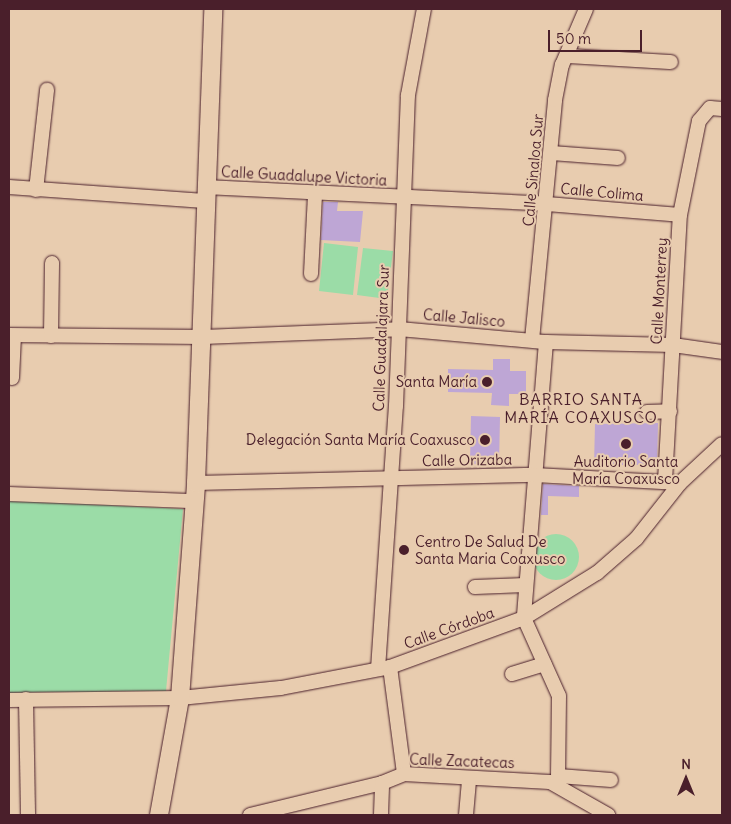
<!DOCTYPE html>
<html>
<head>
<meta charset="utf-8">
<style>
  body { margin:0 }
  #map { position:relative; width:731px; height:824px; overflow:hidden; background:#e8ccaf; font-family:Delius,sans-serif }
  div>[style] { position:absolute }
  .green>* { inset:0; background:#9bdca7 }
  .round { border-radius:50% }
  .building>* { inset:0; background:#bea6d5 }
  .roads { filter:drop-shadow(0 0 1px #4a1f2b) drop-shadow(0 0 1px #4a1f2b) }
  .minor>* { height:14px; margin:-7px; padding:0 7px; transform-origin:7px; border-radius:7px; background:#e8ccaf }
  .tertiary>* { height:18px; margin:-9px; padding:0 9px; transform-origin:9px; border-radius:9px; background:#e8ccaf }
  .dots>* { width:14px; height:14px; translate:-50% -50%; box-sizing:border-box; border:2px solid #e8ccaf; border-radius:50% }
  span { translate:-50% -50%; white-space:nowrap; text-align:center; line-height:1.15; -webkit-text-stroke:4px #e8ccaf; paint-order:stroke }
  .street-label { font-size:15px; color:#4a1f2b }
  .poi-label { font-size:15px; color:#4a1f2b }
  .right { translate:-100% -50%; text-align:right }
  .left { translate:0 -50%; text-align:left }
  .neighbourhood-label { font-size:16px; color:#4a1f2b; letter-spacing:1px }
  .frame { position:absolute; inset:0; border:10px solid #4a1f2b; pointer-events:none }
  .north { position:absolute; left:661px; top:754px; width:50px; height:50px; -webkit-text-stroke:4px #e8ccaf; paint-order:stroke; rotate:0deg; font-size:14px; font-weight:700; line-height:20px; text-align:center; color:#4a1f2b }
  .north::after { content:''; display:block; margin:auto; width:18px; height:22px; background:#4a1f2b; clip-path:polygon(50% 0,100% 100%,50% 72%,0 100%) }
  .scale { position:absolute; left:548px; top:30px; width:94px; height:22px; box-sizing:border-box; border:2px solid #4a1f2b; border-top:0; padding-left:6px; font-size:15px; line-height:18px; white-space:nowrap; color:#4a1f2b; -webkit-text-stroke:4px #e8ccaf; paint-order:stroke }
</style>
</head>
<body>
<div id="map">
  <div class="green">
    <div style="clip-path:polygon(324px 243px,358px 247px,353px 295px,319px 291px)"></div>
    <div style="clip-path:polygon(363px 248px,393px 251px,387px 299px,357px 295px)"></div>
    <div style="clip-path:polygon(9px 500px,183px 509px,166px 691px,9px 693px)"></div>
    <div class="round" style="left:533px;top:534px;width:46px;height:46px"></div>
  </div>
  <div class="building">
    <div style="clip-path:polygon(323px 202px,338px 202px,337px 211px,363px 211px,360px 242px,321px 240px)"></div>
    <div style="clip-path:polygon(493px 359px,510px 359px,510px 371px,526px 371px,526px 394px,509px 394px,509px 406px,491px 405px,492px 393px,448px 392px,448px 369px,493px 370px)"></div>
    <div style="clip-path:polygon(471px 416px,500px 417px,499px 465px,470px 464px)"></div>
    <div style="clip-path:polygon(658px 423px,657px 465px,594px 465px,595px 424px)"></div>
    <div style="clip-path:polygon(543px 484px,579px 486px,579px 497px,548px 496px,548px 515px,541px 515px)"></div>
  </div>
  <div class="roads">
    <div class="minor">
      <div style="left:567px;top:56px;width:104px;rotate:3.3deg"></div>
      <div style="left:552px;top:153px;width:66px;rotate:4.3deg"></div>
      <div style="left:9px;top:187px;width:196px;rotate:4.1deg"></div>
      <div style="left:205px;top:187px;width:342px;rotate:2.8deg"></div>
      <div style="left:547px;top:204px;width:133px;rotate:4.7deg"></div>
      <div style="left:36px;top:190px;width:101px;rotate:-83.7deg"></div>
      <div style="left:311px;top:274px;width:80px;rotate:-87.1deg"></div>
      <div style="left:9px;top:335px;width:194px;rotate:0.6deg"></div>
      <div style="left:203px;top:337px;width:196px;rotate:-2.3deg"></div>
      <div style="left:399px;top:329px;width:148px;rotate:5.1deg"></div>
      <div style="left:546px;top:342px;width:127px;rotate:1.4deg"></div>
      <div style="left:673px;top:345px;width:49px;rotate:8.1deg"></div>
      <div style="left:51px;top:336px;width:73px;rotate:-89.2deg"></div>
      <div style="left:532px;top:340px;width:241px;rotate:-84.5deg"></div>
      <div style="left:555px;top:100px;width:36px;rotate:-79deg"></div>
      <div style="left:562px;top:65px;width:61px;rotate:-66.8deg"></div>
      <div style="left:546px;top:342px;width:277px;rotate:94.6deg"></div>
      <div style="left:524px;top:618px;width:85px;rotate:65.8deg"></div>
      <div style="left:559px;top:696px;width:88px;rotate:90.7deg"></div>
      <div style="left:12px;top:378px;width:42px;rotate:-87.3deg"></div>
      <div style="left:647px;top:412px;width:23px;rotate:-2deg"></div>
      <div style="left:665px;top:481px;width:266px;rotate:-86.8deg"></div>
      <div style="left:680px;top:215px;width:96px;rotate:-78.6deg"></div>
      <div style="left:699px;top:121px;width:17px;rotate:-50deg"></div>
      <div style="left:710px;top:108px;width:12px;rotate:5deg"></div>
      <div style="left:196px;top:483px;width:339px;rotate:-1.4deg"></div>
      <div style="left:535px;top:475px;width:145px;rotate:3.2deg"></div>
      <div style="left:9px;top:494px;width:186px;rotate:2.2deg"></div>
      <div style="left:475px;top:587px;width:50px;rotate:-2.3deg"></div>
      <div style="left:390px;top:667px;width:108px;rotate:82.5deg"></div>
      <div style="left:378px;top:669px;width:264px;rotate:-86.1deg"></div>
      <div style="left:396px;top:406px;width:311px;rotate:-87.8deg"></div>
      <div style="left:408px;top:95px;width:87px;rotate:-79.5deg"></div>
      <div style="left:512px;top:674px;width:34px;rotate:-17deg"></div>
      <div style="left:26px;top:699px;width:116px;rotate:89deg"></div>
      <div style="left:9px;top:700px;width:171px;rotate:-0.7deg"></div>
      <div style="left:180px;top:698px;width:101px;rotate:-5.7deg"></div>
      <div style="left:281px;top:688px;width:111px;rotate:-10.9deg"></div>
      <div style="left:390px;top:667px;width:143px;rotate:-20.1deg"></div>
      <div style="left:524px;top:618px;width:86px;rotate:-31.7deg"></div>
      <div style="left:597px;top:573px;width:52px;rotate:-41.1deg"></div>
      <div style="left:636px;top:539px;width:71px;rotate:-51.8deg"></div>
      <div style="left:680px;top:483px;width:57px;rotate:-42.9deg"></div>
      <div style="left:559px;top:776px;width:52px;rotate:4.4deg"></div>
      <div style="left:250px;top:815px;width:136px;rotate:-13.6deg"></div>
      <div style="left:382px;top:783px;width:24px;rotate:-22deg"></div>
      <div style="left:404px;top:774px;width:146px;rotate:3.1deg"></div>
      <div style="left:550px;top:782px;width:67px;rotate:29.6deg"></div>
      <div style="left:381px;top:815px;width:32px;rotate:-88deg"></div>
      <div style="left:466px;top:815px;width:37px;rotate:-85deg"></div>
    </div>
    <div class="tertiary">
      <div style="left:159px;top:815px;width:119px;rotate:-79.8deg"></div>
      <div style="left:180px;top:698px;width:216px;rotate:-85.7deg"></div>
      <div style="left:196px;top:483px;width:474px;rotate:-87.9deg"></div>
    </div>
  </div>
  <div class="dots">
    <div style="left:487px;top:382px;background:#4a1f2b"></div>
    <div style="left:485px;top:440px;background:#4a1f2b"></div>
    <div style="left:626px;top:444px;background:#4a1f2b"></div>
    <div style="left:404px;top:550px;background:#4a1f2b"></div>
  </div>
  <div class="street-label">
    <span style="left:533px;top:170px;rotate:-85deg">Calle Sinaloa Sur</span>
    <span style="left:304px;top:176px;rotate:3deg">Calle Guadalupe Victoria</span>
    <span style="left:602px;top:192px;rotate:5deg">Calle Colima</span>
    <span style="left:659px;top:291px;rotate:-87deg">Calle Monterrey</span>
    <span style="left:464px;top:318px;rotate:5deg">Calle Jalisco</span>
    <span style="left:381px;top:338px;rotate:-88deg">Calle Guadalajara Sur</span>
    <span style="left:467px;top:460px;rotate:-1deg">Calle Orizaba</span>
    <span style="left:449px;top:628px;rotate:-20deg">Calle Córdoba</span>
    <span style="left:462px;top:761px;rotate:2deg">Calle Zacatecas</span>
  </div>
  <div class="poi-label">
    <span class="right" style="left:477px;top:382px">Santa María</span>
    <span class="right" style="left:475px;top:440px">Delegación Santa María Coaxusco</span>
    <span style="left:626px;top:470px">Auditorio Santa<br>María Coaxusco</span>
    <span class="left" style="left:415px;top:550px">Centro De Salud De<br>Santa Maria Coaxusco</span>
  </div>
  <div class="neighbourhood-label">
    <span style="left:581px;top:408px">BARRIO SANTA<br>MARÍA COAXUSCO</span>
  </div>
  <div class="frame"></div>
  <div class="north">N</div>
  <div class="scale">50 m</div>
</div>
</body>
</html>
